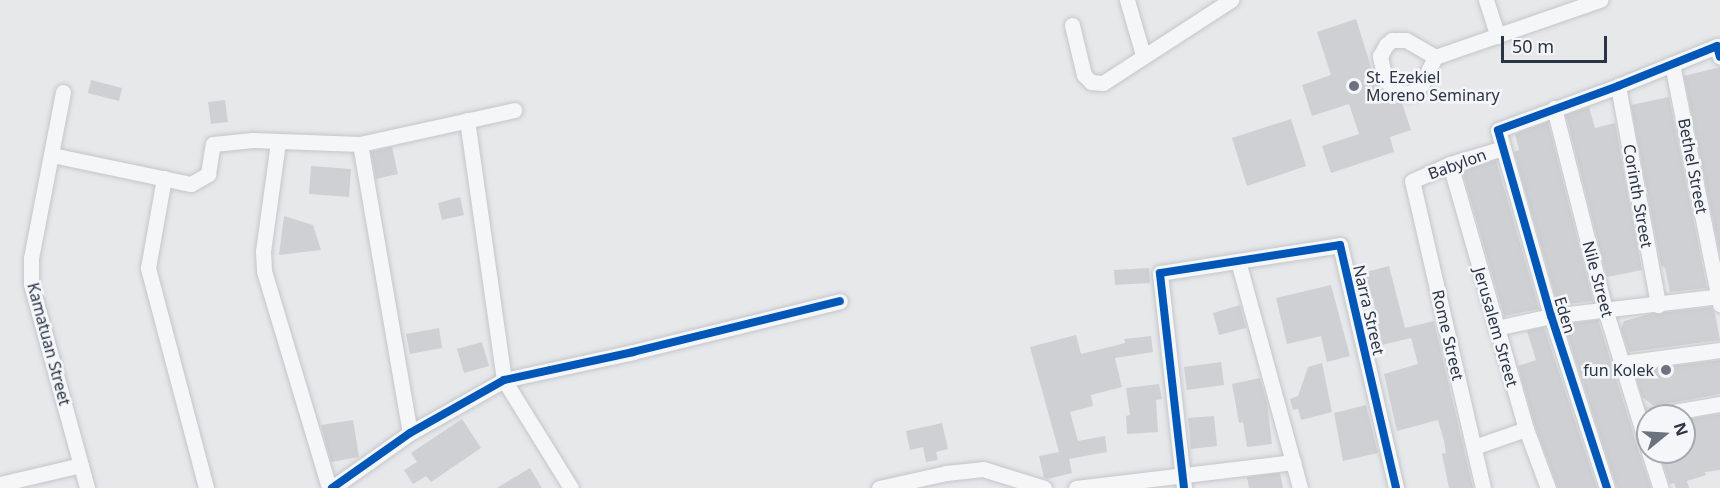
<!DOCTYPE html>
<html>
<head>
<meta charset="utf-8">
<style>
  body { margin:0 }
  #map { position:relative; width:1720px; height:488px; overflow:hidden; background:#e6e8ea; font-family:"Noto Sans",sans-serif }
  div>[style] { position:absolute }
  .building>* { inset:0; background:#ced0d3 }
  .roads { filter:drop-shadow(0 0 2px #c4c6c8) drop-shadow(0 0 2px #c4c6c8) }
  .minor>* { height:15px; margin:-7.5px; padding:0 7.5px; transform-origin:7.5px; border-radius:7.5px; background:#f5f6f7 }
  .cycleway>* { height:8px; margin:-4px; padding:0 4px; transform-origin:4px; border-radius:4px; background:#0057b8 }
  .dots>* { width:16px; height:16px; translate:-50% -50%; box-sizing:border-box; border:3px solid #f4f6f9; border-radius:50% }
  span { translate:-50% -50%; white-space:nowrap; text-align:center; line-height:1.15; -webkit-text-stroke:5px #f4f6f9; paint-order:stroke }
  .poi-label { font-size:16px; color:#2b3445 }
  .left { translate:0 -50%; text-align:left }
  .right { translate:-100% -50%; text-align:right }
  .street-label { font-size:16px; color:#2b3445 }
  .north { position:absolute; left:1636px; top:404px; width:60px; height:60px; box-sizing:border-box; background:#f4f6f9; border:2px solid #a4a8b1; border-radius:50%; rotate:72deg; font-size:16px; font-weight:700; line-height:24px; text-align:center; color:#2b3445 }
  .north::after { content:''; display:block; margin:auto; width:21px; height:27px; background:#6c737f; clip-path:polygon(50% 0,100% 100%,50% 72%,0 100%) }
  .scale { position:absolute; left:1501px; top:36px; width:106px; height:27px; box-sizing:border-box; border:3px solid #2b3445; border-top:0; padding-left:8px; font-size:18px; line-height:21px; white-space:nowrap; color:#2b3445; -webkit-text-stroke:4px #f4f6f9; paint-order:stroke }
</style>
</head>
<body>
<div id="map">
  <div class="building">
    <div style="clip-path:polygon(1356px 19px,1376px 83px,1387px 96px,1390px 104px,1402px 103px,1411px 130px,1390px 137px,1394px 152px,1331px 173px,1322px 146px,1359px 134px,1349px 104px,1312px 116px,1302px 85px,1331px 75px,1317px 32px)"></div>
    <div style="clip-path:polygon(1720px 67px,1720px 254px,1684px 76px)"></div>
    <div style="clip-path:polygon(91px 80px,122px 88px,119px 101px,88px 93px)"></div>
    <div style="clip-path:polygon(1669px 97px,1707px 288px,1670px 292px,1665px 268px,1661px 265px,1631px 105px)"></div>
    <div style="clip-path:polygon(225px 100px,228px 122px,211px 124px,208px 102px)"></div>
    <div style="clip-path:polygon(1589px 107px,1595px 128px,1615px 123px,1642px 270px,1607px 277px,1566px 115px)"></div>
    <div style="clip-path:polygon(1291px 119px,1306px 166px,1247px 186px,1232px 138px)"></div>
    <div style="clip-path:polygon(1548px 122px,1593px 301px,1558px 305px,1514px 152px,1519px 150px,1515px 134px)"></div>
    <div style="clip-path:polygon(392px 147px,398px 174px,376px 179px,371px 152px)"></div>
    <div style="clip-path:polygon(1496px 160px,1539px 309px,1504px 316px,1462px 170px)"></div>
    <div style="clip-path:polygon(311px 166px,351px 169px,349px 197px,309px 194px)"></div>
    <div style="clip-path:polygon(460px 197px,464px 215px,442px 220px,438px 203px)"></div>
    <div style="clip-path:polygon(284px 216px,313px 225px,321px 250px,279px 255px)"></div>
    <div style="clip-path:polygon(1389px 266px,1405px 328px,1434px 321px,1473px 488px,1449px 488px,1442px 454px,1446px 453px,1444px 441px,1438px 420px,1397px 431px,1384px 374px,1418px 364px,1411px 338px,1382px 345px,1373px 298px,1366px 300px,1358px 274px)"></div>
    <div style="clip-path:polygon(1149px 268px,1150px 283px,1115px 285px,1114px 270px)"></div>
    <div style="clip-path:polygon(1331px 285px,1350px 356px,1327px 362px,1321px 336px,1287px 344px,1276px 298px)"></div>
    <div style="clip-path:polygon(1240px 305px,1246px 328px,1219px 335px,1213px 313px)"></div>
    <div style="clip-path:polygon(1711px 307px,1715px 314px,1720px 340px,1629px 352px,1621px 329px,1624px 321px,1650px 314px)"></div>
    <div style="clip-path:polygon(1598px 320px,1640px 455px,1651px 488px,1617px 488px,1564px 324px)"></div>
    <div style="clip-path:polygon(1544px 327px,1597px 488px,1558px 488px,1535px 426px,1518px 366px,1536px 360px,1527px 331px)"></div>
    <div style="clip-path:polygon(439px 328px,442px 348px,410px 354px,406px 334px)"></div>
    <div style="clip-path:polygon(1076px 335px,1081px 354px,1125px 343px,1124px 339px,1151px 336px,1153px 352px,1115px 358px,1122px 387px,1091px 395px,1093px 406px,1070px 412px,1078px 441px,1105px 436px,1107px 452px,1069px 459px,1072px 473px,1048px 479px,1044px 478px,1039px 456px,1059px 452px,1030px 347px)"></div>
    <div style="clip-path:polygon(482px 342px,489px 366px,464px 373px,457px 349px)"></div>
    <div style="clip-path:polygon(1720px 360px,1720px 394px,1654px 406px,1642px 397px,1634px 371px)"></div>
    <div style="clip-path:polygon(1221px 362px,1224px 385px,1187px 390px,1184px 367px)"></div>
    <div style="clip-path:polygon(1322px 363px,1332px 412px,1301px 420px,1298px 409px,1293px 410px,1290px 399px,1298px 396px,1308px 367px)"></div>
    <div style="clip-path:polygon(1260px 378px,1267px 403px,1272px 444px,1247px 447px,1243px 422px,1239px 423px,1232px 384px)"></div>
    <div style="clip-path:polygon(1159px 384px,1162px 399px,1156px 400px,1158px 432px,1127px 434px,1126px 416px,1130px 415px,1126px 388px)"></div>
    <div style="clip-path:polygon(1366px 405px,1378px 453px,1343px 461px,1334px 413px)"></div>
    <div style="clip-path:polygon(1720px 414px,1720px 470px,1705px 472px,1706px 475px,1687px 481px,1689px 488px,1676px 488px,1674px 483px,1670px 484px,1659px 452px,1684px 452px,1684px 420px)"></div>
    <div style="clip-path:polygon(1214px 416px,1217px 446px,1191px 449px,1188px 418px)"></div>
    <div style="clip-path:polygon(462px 419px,481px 448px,431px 482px,426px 476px,413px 484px,404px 470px,417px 462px,411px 453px)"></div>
    <div style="clip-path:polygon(353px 420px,359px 457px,331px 462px,321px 425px)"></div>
    <div style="clip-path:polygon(942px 423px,948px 449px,936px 452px,938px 460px,926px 462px,923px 447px,910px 450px,906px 431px)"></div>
    <div style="clip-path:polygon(530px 468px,542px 488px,497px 488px)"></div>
    <div style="clip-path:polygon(1280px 473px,1283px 488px,1249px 488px,1247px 477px)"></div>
  </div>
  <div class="roads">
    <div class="minor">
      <div style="left:1127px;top:0;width:57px;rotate:73.8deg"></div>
      <div style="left:1486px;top:0;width:38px;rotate:72deg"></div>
      <div style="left:1072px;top:25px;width:51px;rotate:76.5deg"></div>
      <div style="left:1084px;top:75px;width:10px;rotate:45deg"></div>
      <div style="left:1091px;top:82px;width:12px;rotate:5deg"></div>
      <div style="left:1103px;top:83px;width:153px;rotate:-33deg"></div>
      <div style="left:1435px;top:57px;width:30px;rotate:116deg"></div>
      <div style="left:1422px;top:84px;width:13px;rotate:138deg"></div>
      <div style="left:1412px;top:93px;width:13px;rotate:180deg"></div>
      <div style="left:1399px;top:93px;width:19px;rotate:-137deg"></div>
      <div style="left:1385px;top:80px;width:25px;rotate:-102deg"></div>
      <div style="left:1380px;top:56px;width:13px;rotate:-61deg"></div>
      <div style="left:1386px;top:45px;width:8px;rotate:-40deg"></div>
      <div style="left:1392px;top:40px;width:14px"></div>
      <div style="left:1406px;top:40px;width:34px;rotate:30deg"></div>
      <div style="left:1435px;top:57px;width:175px;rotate:-19.1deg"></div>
      <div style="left:1672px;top:64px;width:245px;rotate:78.7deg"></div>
      <div style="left:1618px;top:86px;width:223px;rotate:79.6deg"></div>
      <div style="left:63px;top:92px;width:169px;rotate:100.9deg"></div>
      <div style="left:31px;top:258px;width:26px;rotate:90deg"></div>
      <div style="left:31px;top:284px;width:212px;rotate:74.6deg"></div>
      <div style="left:1554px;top:108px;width:207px;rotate:75.8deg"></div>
      <div style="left:1605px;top:309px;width:145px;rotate:72.8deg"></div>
      <div style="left:467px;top:120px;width:263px;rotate:81.9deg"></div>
      <div style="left:504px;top:380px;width:127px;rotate:58.2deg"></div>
      <div style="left:278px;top:142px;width:110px;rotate:97.8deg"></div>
      <div style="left:263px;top:251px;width:20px;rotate:87deg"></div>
      <div style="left:264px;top:271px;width:227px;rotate:73.3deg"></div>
      <div style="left:360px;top:144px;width:293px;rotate:80.2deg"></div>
      <div style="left:52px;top:155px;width:142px;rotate:11.8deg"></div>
      <div style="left:191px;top:184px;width:20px;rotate:-30deg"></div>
      <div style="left:208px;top:174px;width:30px;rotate:-81deg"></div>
      <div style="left:213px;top:144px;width:40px;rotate:-5.7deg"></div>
      <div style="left:253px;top:140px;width:107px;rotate:2.1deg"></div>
      <div style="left:360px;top:144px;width:158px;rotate:-12.4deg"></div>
      <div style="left:1450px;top:164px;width:276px;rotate:74deg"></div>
      <div style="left:1526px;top:429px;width:63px;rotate:69.6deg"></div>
      <div style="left:164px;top:178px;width:91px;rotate:100.1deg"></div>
      <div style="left:148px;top:268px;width:228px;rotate:75.2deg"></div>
      <div style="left:1238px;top:261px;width:235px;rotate:74.7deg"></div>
      <div style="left:1496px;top:328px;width:56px;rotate:-12.3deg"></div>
      <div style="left:1551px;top:316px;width:170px;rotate:-6.7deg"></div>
      <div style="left:1623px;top:363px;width:98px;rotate:-7.6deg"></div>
      <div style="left:1651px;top:416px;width:70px;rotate:-9.9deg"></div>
      <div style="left:1474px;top:447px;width:55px;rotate:-19.1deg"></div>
      <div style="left:1649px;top:452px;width:38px;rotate:72deg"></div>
      <div style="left:0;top:484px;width:83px;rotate:-13.2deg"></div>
      <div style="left:332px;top:488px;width:95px;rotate:-35.2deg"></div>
      <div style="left:410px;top:433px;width:108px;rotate:-29.4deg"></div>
      <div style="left:504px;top:380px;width:132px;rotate:-12.2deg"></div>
      <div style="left:633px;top:352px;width:213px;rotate:-13.8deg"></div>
      <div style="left:879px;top:488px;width:69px;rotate:-12.6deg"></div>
      <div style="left:946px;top:473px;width:37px;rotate:-6deg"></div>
      <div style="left:983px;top:469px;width:64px;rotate:17.3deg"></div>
      <div style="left:1076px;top:488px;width:219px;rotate:-6.8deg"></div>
      <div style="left:1184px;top:488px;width:216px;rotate:-96.4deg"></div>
      <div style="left:1160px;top:273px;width:182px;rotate:-8.8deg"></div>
      <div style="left:1340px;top:245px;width:249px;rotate:77deg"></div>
      <div style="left:1483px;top:488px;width:315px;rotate:-103deg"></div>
      <div style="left:1412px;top:181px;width:42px;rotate:-24.1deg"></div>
      <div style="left:1450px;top:164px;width:55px;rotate:-16.8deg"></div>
      <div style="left:1607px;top:488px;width:181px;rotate:-108deg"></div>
      <div style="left:1551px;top:316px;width:193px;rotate:-105.9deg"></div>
      <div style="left:1498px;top:130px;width:128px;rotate:-20.1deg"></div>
      <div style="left:1618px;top:86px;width:107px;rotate:-22deg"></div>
      <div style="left:1717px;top:46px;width:11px;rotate:75deg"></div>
    </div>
  </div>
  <div class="cycleway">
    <div style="left:332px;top:488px;width:95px;rotate:-35.2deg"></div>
    <div style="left:410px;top:433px;width:108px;rotate:-29.4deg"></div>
    <div style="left:504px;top:380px;width:132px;rotate:-12.2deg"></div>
    <div style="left:633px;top:352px;width:213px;rotate:-13.8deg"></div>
    <div style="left:1184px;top:488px;width:216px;rotate:-96.4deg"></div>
    <div style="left:1160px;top:273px;width:182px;rotate:-8.8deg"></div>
    <div style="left:1340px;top:245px;width:249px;rotate:77deg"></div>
    <div style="left:1607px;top:488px;width:181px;rotate:-108deg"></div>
    <div style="left:1551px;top:316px;width:193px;rotate:-105.9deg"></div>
    <div style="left:1498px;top:130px;width:128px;rotate:-20.1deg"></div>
    <div style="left:1618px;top:86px;width:107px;rotate:-22deg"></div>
    <div style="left:1717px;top:46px;width:11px;rotate:75deg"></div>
  </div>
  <div class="dots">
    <div style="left:1354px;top:86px;background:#6c737f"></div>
    <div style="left:1666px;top:370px;background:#6c737f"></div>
  </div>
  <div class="poi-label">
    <span class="left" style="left:1366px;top:86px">St. Ezekiel<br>Moreno Seminary</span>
    <span class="right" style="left:1654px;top:370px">fun Kolek</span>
  </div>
  <div class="street-label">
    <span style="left:1457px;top:164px;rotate:-20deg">Babylon</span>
    <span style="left:1693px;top:166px;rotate:79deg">Bethel Street</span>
    <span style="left:1638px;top:196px;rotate:80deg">Corinth Street</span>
    <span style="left:1598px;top:279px;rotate:75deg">Nile Street</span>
    <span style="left:1369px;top:310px;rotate:77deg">Narra Street</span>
    <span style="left:1565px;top:315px;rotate:73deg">Eden</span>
    <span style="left:1496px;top:327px;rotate:74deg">Jerusalem Street</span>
    <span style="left:1448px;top:335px;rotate:77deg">Rome Street</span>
    <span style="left:49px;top:344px;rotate:75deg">Kamatuan Street</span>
  </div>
  <div class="north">N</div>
  <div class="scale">50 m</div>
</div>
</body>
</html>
